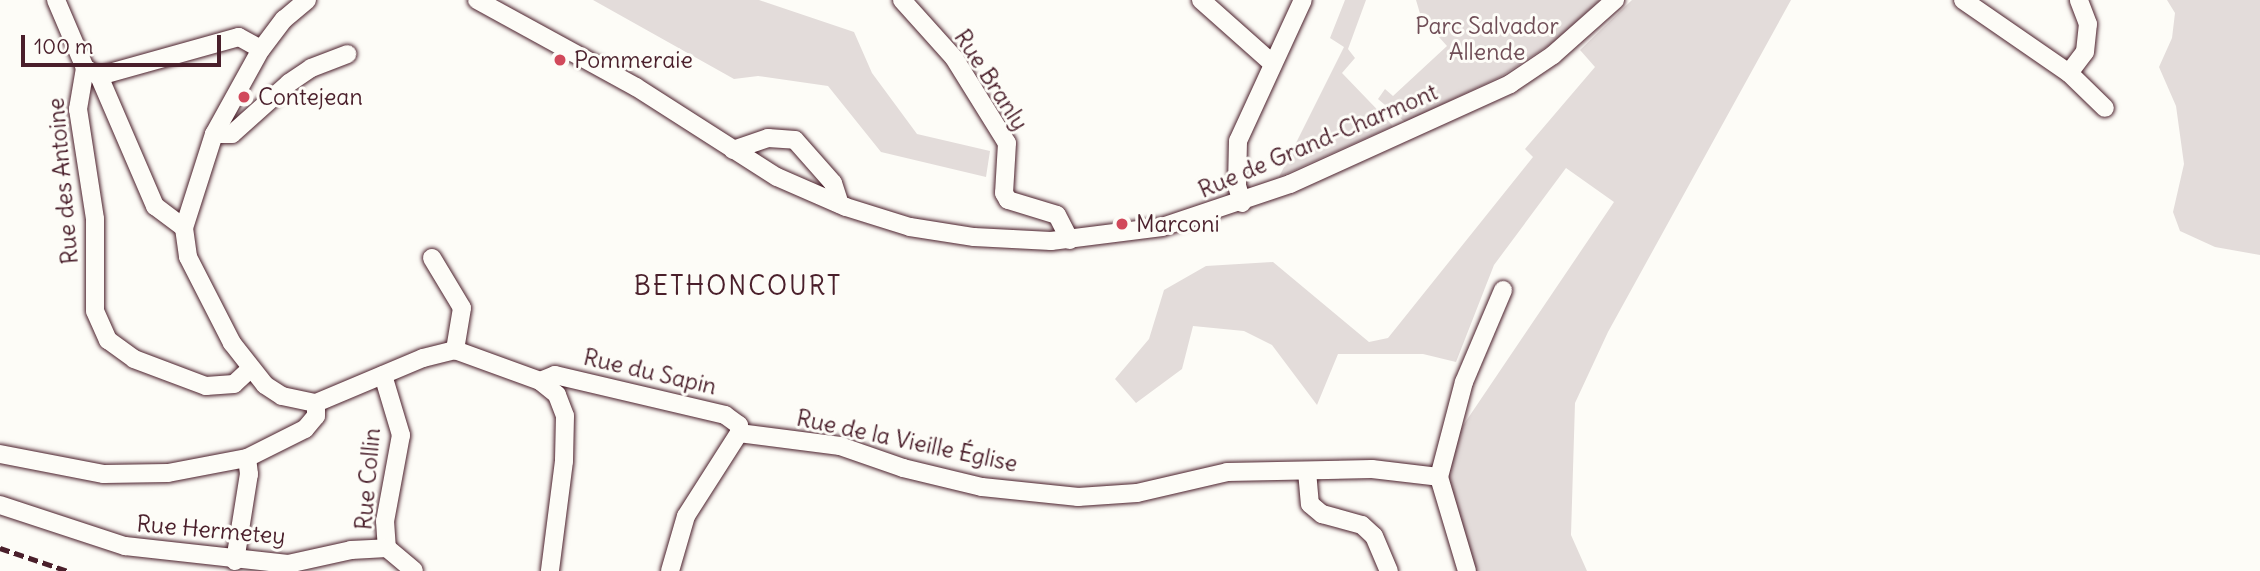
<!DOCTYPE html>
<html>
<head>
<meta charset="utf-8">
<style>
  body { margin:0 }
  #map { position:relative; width:2260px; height:571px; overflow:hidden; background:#fdfcf7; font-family:Delius,sans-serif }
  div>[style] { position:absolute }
  .green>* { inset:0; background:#e3dcda }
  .roads { filter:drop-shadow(0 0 2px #4a1f2b) drop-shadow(0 0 2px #4a1f2b) }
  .minor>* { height:18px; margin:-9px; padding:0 9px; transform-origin:9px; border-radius:9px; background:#fdfcf7 }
  .rail>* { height:4.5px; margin-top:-2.25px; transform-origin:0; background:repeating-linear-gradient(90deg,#4a1f2b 0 10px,transparent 0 15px) }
  .dots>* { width:19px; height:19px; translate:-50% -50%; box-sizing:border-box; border:4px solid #fdfcf7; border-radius:50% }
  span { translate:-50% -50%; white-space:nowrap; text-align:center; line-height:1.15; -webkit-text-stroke:6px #fdfcf7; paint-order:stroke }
  .park-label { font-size:23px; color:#704e57 }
  .poi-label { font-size:23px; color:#4a1f2b }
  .left { translate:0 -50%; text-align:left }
  .street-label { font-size:23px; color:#4a1f2b }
  .quarter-label { font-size:26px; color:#4a1f2b; letter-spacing:2px }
  .scale { position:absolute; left:21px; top:35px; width:200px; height:32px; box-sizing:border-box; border:4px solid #4a1f2b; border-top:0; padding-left:9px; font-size:21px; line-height:24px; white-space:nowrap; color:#4a1f2b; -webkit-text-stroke:5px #fdfcf7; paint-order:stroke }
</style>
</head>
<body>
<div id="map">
  <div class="green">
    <div style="clip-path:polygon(593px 0,759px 0,854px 32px,872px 73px,917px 134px,990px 151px,986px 177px,881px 152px,828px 86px,758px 76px,734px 79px)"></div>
    <div style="clip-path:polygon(1345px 0,1366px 0,1348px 49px,1355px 58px,1342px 73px,1393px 126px,1279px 177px,1344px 47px,1330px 38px)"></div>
    <div style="clip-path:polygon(1416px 0,1600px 0,1554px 42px,1500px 77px,1405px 122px,1378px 99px,1385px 89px,1393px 96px,1447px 46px,1421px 17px)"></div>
    <div style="clip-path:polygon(1632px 0,1791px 0,1608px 332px,1575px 403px,1571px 535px,1587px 571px,1472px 571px,1446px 487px,1458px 433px,1614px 202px,1566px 168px,1494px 265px,1456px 362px,1423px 354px,1338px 354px,1317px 405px,1272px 345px,1244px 331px,1193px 326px,1182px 369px,1136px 403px,1115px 379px,1149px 339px,1164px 290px,1206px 266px,1273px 262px,1369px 342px,1388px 338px,1533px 157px,1525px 149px,1595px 67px,1580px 50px)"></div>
    <div style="clip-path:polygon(2167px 0,2260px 0,2260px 255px,2215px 247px,2180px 231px,2173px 212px,2184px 164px,2176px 106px,2159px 67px,2172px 38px,2175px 13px)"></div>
  </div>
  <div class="roads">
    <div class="minor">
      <div style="left:56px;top:0;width:74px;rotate:66.9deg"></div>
      <div style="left:85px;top:68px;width:16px;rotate:30deg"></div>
      <div style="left:99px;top:76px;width:142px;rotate:66.7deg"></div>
      <div style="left:155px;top:206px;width:36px;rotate:37deg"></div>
      <div style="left:307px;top:0;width:30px;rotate:140deg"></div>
      <div style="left:284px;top:19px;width:38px;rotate:127deg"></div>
      <div style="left:261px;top:49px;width:97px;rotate:118.9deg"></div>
      <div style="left:214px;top:134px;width:99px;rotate:107.7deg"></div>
      <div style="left:184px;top:228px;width:29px;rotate:82deg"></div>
      <div style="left:188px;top:257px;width:97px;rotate:62.9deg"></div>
      <div style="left:232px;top:343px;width:53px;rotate:51.8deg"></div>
      <div style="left:265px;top:385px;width:20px;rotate:33deg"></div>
      <div style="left:282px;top:396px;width:35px;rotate:12deg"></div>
      <div style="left:316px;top:403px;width:116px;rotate:-22.8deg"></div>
      <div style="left:423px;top:358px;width:33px;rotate:-14deg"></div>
      <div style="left:455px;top:350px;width:90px;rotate:20deg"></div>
      <div style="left:540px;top:381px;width:22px;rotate:39deg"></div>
      <div style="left:557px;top:395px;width:22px;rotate:69deg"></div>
      <div style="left:565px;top:416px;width:45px;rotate:91.3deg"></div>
      <div style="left:564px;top:461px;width:111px;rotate:97.3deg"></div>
      <div style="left:477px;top:0;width:181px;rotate:28.7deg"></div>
      <div style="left:636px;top:87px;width:167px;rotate:32.6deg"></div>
      <div style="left:777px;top:177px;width:75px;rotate:23.5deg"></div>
      <div style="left:846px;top:207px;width:67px;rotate:17.4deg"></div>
      <div style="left:910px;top:227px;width:65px;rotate:8.9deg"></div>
      <div style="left:974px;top:237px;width:77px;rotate:3deg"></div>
      <div style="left:1051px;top:241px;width:112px;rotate:-7.2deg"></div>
      <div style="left:1162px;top:227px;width:135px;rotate:-18.6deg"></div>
      <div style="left:1290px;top:184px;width:242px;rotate:-24.4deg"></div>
      <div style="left:1510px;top:84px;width:52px;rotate:-34deg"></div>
      <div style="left:1553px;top:55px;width:83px;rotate:-41.6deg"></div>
      <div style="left:902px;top:0;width:78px;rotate:48.1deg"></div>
      <div style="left:954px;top:58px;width:100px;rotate:58.1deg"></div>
      <div style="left:1007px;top:143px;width:50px;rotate:93.4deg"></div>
      <div style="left:1004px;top:193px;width:8px;rotate:60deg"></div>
      <div style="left:1008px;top:200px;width:51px;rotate:17deg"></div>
      <div style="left:1057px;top:215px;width:28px;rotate:63deg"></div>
      <div style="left:1201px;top:0;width:96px;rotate:41.6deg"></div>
      <div style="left:1963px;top:0;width:129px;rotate:34.6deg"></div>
      <div style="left:2069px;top:73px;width:50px;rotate:44.2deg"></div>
      <div style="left:85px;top:68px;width:42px;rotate:99.7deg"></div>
      <div style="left:78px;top:109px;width:111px;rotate:81.2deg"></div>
      <div style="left:95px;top:219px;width:92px;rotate:90deg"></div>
      <div style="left:95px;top:311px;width:32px;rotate:66deg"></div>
      <div style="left:108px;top:340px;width:32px;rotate:36deg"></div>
      <div style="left:134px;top:359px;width:77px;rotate:20.6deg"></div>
      <div style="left:206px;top:386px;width:28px;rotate:-4deg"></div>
      <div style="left:234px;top:384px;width:22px;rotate:-43deg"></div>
      <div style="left:2069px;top:73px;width:26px;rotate:-53deg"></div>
      <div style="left:2085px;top:52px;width:28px;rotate:-84deg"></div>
      <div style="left:2088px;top:24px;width:26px;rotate:-111deg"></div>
      <div style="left:99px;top:76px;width:145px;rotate:-15.6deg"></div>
      <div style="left:239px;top:37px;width:25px;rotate:29deg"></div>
      <div style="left:214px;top:134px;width:18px"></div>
      <div style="left:232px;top:134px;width:76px;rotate:-41.8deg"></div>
      <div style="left:289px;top:83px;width:27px;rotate:-34deg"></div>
      <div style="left:311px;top:68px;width:39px;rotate:-21deg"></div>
      <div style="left:733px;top:150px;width:37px;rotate:-19deg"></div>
      <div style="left:768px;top:138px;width:27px;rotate:4deg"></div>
      <div style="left:795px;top:140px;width:57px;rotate:48.5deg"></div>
      <div style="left:833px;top:183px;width:22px;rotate:72deg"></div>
      <div style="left:1242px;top:203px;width:19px;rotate:-106deg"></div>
      <div style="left:1237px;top:185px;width:44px;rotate:-88.7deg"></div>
      <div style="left:1238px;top:141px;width:155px;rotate:-65.3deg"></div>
      <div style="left:432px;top:258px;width:58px;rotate:59deg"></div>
      <div style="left:462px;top:308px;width:43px;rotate:99.5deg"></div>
      <div style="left:383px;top:375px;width:63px;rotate:73.3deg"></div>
      <div style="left:401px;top:435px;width:87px;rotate:100.5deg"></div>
      <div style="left:385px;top:521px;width:27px;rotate:86deg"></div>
      <div style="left:540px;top:381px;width:16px;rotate:-22deg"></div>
      <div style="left:555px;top:375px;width:175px;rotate:13.2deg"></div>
      <div style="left:725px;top:415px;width:17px;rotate:36deg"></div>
      <div style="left:739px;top:425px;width:8px;rotate:90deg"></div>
      <div style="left:739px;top:433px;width:102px;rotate:7.3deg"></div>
      <div style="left:840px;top:446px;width:67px;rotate:19.2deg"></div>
      <div style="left:903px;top:468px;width:81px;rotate:13.5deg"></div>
      <div style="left:982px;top:487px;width:97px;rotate:5.9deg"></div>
      <div style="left:1078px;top:497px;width:59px;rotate:-3.9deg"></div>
      <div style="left:1137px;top:493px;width:92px;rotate:-13.1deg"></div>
      <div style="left:1227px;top:472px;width:145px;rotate:-1.2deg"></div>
      <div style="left:1372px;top:469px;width:67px;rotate:6.8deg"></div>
      <div style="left:0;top:454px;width:106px;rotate:10.9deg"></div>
      <div style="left:104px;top:474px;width:64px;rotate:-0.9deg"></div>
      <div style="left:168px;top:473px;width:80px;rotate:-10.8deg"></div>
      <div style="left:247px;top:458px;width:65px;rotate:-26.6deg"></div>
      <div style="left:305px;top:429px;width:17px;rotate:-50deg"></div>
      <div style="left:316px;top:416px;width:13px;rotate:-90deg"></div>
      <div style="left:1307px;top:471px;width:33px;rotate:85deg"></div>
      <div style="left:1310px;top:504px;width:16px;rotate:40deg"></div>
      <div style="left:1322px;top:514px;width:41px;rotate:15.4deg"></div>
      <div style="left:1362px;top:525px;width:16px;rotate:43deg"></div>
      <div style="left:1374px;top:536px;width:38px;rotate:67deg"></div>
      <div style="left:0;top:505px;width:132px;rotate:18.2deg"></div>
      <div style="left:125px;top:546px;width:164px;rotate:6.3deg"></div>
      <div style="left:288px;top:564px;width:65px;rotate:-12.5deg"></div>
      <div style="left:351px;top:550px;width:36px;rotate:-3deg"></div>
      <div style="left:387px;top:548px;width:35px;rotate:40deg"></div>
      <div style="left:235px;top:561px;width:88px;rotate:-80.9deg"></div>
      <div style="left:249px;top:474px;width:16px;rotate:-97deg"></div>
      <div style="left:670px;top:571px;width:57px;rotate:-73.8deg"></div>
      <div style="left:686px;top:516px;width:98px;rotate:-57.4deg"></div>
      <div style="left:1467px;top:571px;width:98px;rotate:-106.6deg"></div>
      <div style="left:1439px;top:477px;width:98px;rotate:-75.3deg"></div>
      <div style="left:1464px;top:382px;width:100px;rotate:-67deg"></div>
    </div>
  </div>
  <div class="rail">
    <div style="left:0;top:548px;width:72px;rotate:18.7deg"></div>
  </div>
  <div class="dots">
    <div style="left:560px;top:60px;background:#d1495b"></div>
    <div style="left:244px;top:97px;background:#d1495b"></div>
    <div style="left:1122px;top:224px;background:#d1495b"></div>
  </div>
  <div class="park-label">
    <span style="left:1487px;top:39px">Parc Salvador<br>Allende</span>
  </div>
  <div class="poi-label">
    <span class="left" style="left:574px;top:60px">Pommeraie</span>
    <span class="left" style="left:258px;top:97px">Contejean</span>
    <span class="left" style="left:1136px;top:224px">Marconi</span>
  </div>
  <div class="street-label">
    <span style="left:991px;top:80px;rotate:57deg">Rue Branly</span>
    <span style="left:1318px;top:141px;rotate:-23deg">Rue de Grand-Charmont</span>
    <span style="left:63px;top:181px;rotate:-95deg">Rue des Antoine</span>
    <span style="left:650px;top:372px;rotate:13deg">Rue du Sapin</span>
    <span style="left:907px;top:441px;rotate:12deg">Rue de la Vieille Église</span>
    <span style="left:368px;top:479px;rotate:-85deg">Rue Collin</span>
    <span style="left:211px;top:530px;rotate:5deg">Rue Hermetey</span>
  </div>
  <div class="quarter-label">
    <span style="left:738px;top:286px">BETHONCOURT</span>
  </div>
  <div class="scale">100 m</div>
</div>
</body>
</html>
